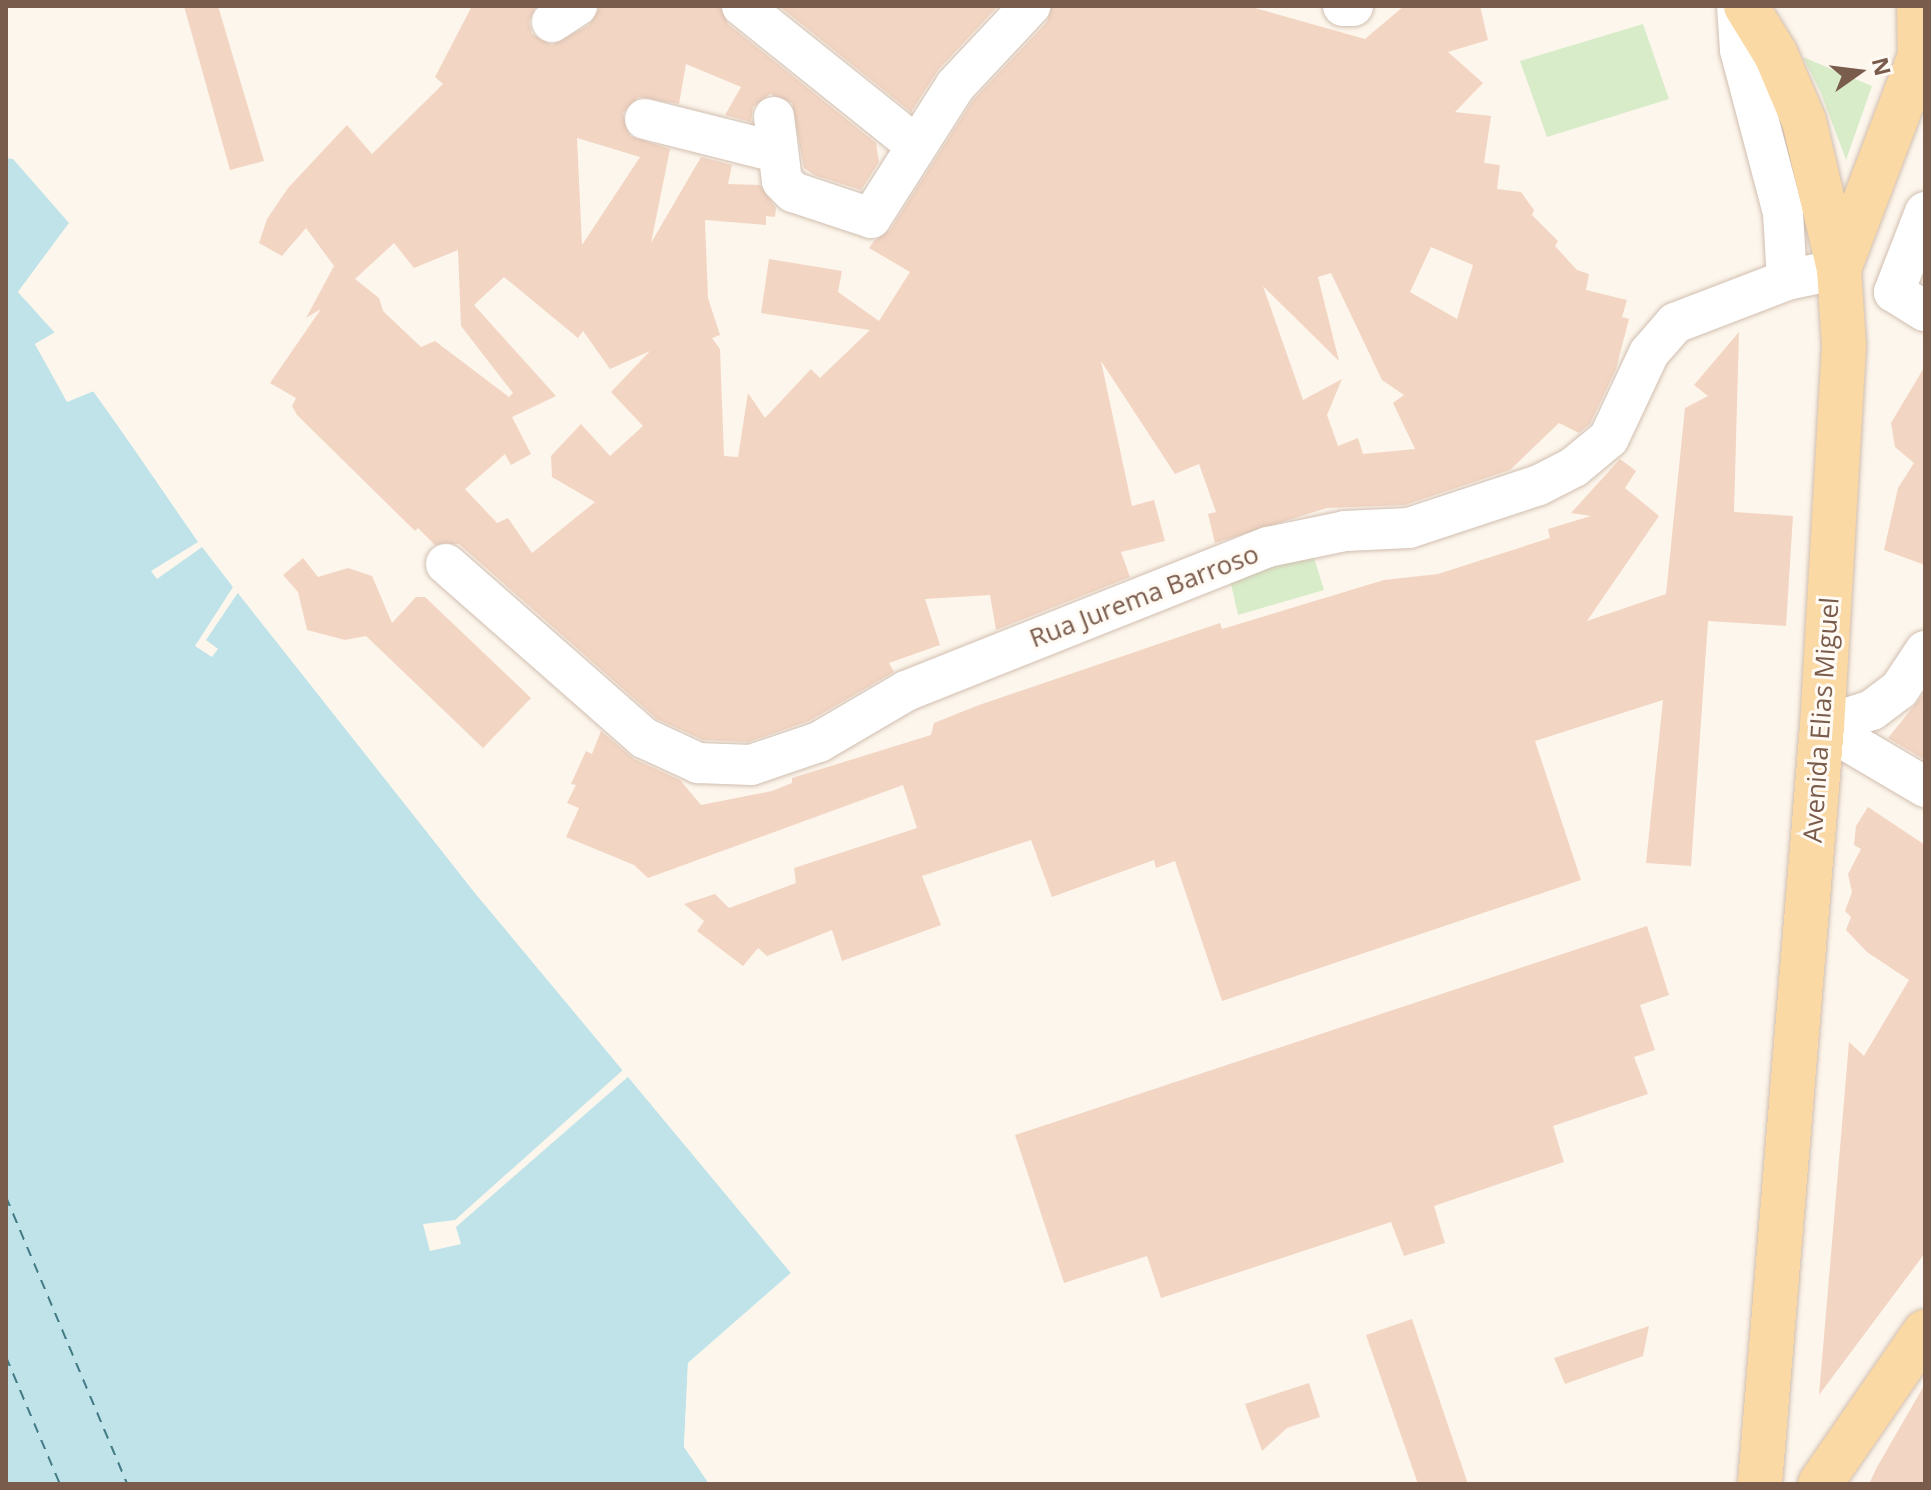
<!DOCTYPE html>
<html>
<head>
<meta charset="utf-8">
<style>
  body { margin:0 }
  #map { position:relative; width:1931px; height:1490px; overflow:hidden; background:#fdf6ec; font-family:"Open Sans",sans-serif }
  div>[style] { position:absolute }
  .green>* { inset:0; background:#d8ecc9 }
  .water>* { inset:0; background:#bfe3e8 }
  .pier>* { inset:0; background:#fdf6ec }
  .ferry>* { height:2px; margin-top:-1px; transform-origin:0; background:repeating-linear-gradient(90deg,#437c86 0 10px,transparent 0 18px) }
  .building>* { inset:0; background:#f3d5c3 }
  .roads { filter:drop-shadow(0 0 2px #d1beb0) drop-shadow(0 0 2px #d1beb0) }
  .minor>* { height:40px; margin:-20px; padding:0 20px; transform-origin:20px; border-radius:20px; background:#fff }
  .major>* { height:44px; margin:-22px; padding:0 22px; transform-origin:22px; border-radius:22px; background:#fbd9a5 }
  span { translate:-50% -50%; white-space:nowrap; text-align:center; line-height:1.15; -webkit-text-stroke:6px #fffaf3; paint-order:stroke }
  .street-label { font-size:26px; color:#7a5c4d }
  .frame { position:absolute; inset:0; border:8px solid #7a5c4d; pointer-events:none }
  .north { position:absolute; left:1819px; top:32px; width:80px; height:80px; -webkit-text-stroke:6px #fffaf3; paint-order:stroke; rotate:76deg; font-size:22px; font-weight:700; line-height:32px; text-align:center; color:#7a5c4d }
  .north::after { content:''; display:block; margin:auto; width:28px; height:36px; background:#7a5c4d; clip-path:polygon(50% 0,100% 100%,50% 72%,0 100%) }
</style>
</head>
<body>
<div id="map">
  <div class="green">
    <div style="clip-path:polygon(1643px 24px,1669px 99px,1547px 137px,1520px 61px)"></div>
    <div style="clip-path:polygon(1803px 57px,1872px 86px,1846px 160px,1821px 93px)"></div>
    <div style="clip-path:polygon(1312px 551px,1324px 590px,1238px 615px,1229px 575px)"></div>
  </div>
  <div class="water">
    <div style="clip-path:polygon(6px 158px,13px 159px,69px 223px,18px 292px,55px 333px,35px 344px,67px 401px,93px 391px,233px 587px,475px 893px,791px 1273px,688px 1363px,684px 1447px,709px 1484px,6px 1484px)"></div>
  </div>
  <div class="pier">
    <div style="clip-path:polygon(69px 223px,23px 292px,59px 331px,41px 345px,69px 397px,96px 388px,236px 584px,478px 890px,794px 1272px,692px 1365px,688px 1446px,713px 1484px,684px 1447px,688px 1363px,791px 1273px,629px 1076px,456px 1227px,461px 1244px,430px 1251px,423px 1224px,455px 1220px,624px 1069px,475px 893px,239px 591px,206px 640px,218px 649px,212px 657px,195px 646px,233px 587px,202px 547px,157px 579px,151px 571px,198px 542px,94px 391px,67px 402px,35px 344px,55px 332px,18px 292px)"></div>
  </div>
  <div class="ferry">
    <div style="left:6px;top:1197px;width:311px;rotate:67.1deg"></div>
    <div style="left:6px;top:1357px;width:138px;rotate:67deg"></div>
  </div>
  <div class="building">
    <div style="clip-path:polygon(184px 6px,218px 6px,264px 161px,230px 170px)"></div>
    <div style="clip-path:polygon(evenodd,472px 6px,536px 6px,529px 22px,532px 34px,552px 45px,589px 25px,600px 6px,720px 6px,728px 24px,876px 143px,879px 162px,861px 190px,814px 175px,804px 168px,792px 103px,770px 94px,753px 107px,751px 122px,725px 115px,741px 87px,686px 64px,679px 104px,639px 97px,623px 113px,630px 136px,670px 149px,651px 243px,701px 157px,732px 165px,728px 184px,760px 185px,776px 208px,775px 217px,766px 216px,766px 225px,705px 220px,708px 298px,720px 335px,712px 338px,720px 349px,724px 456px,738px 457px,748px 393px,765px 418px,811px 369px,820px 378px,870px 330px,761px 313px,769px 259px,842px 271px,838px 292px,879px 321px,910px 272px,869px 248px,874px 241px,890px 230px,973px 100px,1047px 22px,1052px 6px,1248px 6px,1365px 39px,1404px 6px,1480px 6px,1488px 40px,1448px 52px,1483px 83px,1455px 112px,1491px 116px,1484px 163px,1500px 165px,1497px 189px,1521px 192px,1534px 210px,1532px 215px,1558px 241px,1555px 246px,1577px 270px,1589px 274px,1586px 290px,1627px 300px,1622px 317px,1629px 319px,1616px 369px,1590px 424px,1579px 433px,1559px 423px,1510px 470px,1405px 505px,1327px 508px,1215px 543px,1208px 514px,1216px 512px,1199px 464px,1175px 474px,1101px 361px,1132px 506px,1154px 500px,1165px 541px,1121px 552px,1130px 577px,996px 630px,990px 595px,925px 599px,940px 645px,889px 663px,894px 672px,809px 721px,748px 742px,703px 740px,657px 719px,459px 544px,435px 545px,418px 528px,415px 531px,297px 415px,292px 406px,296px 398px,270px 383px,321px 309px,306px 318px,334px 266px,306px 228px,282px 256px,259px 243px,267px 219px,288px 188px,347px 125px,372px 154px,443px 84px,435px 77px,472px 6px,577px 138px,640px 157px,582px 245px,577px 138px,472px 6px,394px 243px,414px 268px,458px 250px,461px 326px,513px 393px,509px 397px,435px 341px,421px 347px,383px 311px,379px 298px,355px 279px,394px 243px,472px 6px,1431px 247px,1473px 265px,1457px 319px,1410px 292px,1431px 247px,472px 6px,1331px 273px,1382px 380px,1404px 395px,1393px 403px,1415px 449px,1363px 454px,1358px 438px,1338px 446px,1327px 415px,1342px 379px,1303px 400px,1263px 286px,1339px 361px,1318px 277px,1331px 273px,472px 6px,504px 277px,578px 338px,583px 331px,610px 369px,650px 351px,611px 392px,643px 426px,610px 456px,581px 424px,551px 456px,552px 477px,595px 502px,532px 553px,508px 518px,497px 523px,465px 489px,505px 454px,511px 465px,531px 454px,512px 417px,556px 396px,474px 305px,504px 277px)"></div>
    <div style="clip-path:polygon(779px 6px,998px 6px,938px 70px,911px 112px)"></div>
    <div style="clip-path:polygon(1739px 332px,1734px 512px,1793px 516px,1786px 626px,1708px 621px,1691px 866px,1646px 863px,1663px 700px,1535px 741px,1581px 880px,1222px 1001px,1175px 861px,1156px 868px,1154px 860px,1052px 897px,1031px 840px,922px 876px,941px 925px,842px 961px,832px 930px,767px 956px,758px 948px,743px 966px,697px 931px,704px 921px,684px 904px,715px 894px,729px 908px,796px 883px,794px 868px,917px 828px,903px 785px,648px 878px,634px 865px,566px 837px,579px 808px,567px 803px,576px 785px,571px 784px,586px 751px,592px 754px,601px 731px,634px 759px,680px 780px,701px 805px,772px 791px,792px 783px,792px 778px,931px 735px,934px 723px,979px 705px,1220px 623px,1222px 629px,1384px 580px,1438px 574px,1550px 538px,1548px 529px,1591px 516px,1571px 513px,1620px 459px,1636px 471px,1625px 488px,1659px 516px,1587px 621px,1666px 594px,1685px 408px,1708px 396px,1694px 385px)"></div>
    <div style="clip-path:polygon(1925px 366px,1925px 565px,1884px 550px,1898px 488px,1914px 463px,1895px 447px,1891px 423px)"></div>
    <div style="clip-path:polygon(303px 558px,318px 577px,348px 568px,372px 576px,392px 623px,416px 597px,425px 597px,531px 698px,483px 748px,366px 636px,345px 640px,307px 630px,298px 592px,283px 575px)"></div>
    <div style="clip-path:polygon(1925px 692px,1925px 760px,1888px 738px)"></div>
    <div style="clip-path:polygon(1868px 807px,1925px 845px,1925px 1253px,1819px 1395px,1849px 1042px,1864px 1056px,1909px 980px,1867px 952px,1846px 930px,1851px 917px,1845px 911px,1852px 892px,1848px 874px,1861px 849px,1854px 845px,1856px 826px)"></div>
    <div style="clip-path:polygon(1647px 926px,1669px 995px,1640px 1005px,1655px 1050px,1634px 1057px,1648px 1094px,1553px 1126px,1564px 1162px,1434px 1206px,1445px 1243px,1404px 1256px,1391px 1222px,1161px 1298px,1147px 1256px,1064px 1283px,1015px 1135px)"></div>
    <div style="clip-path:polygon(1412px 1319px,1468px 1484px,1418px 1484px,1366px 1335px)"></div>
    <div style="clip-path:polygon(1649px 1326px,1643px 1356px,1565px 1384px,1554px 1358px)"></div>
    <div style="clip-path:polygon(1309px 1383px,1320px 1417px,1287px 1428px,1262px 1451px,1245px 1404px)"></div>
    <div style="clip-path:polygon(1925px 1384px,1925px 1484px,1869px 1484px,1877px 1467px)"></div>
  </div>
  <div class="roads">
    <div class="minor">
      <div style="left:742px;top:6px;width:221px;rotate:38.7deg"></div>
      <div style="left:1343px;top:6px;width:10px"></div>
      <div style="left:1737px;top:6px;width:44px;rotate:86.1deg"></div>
      <div style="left:1740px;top:50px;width:169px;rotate:75.2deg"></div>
      <div style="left:1783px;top:213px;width:67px;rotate:86.6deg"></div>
      <div style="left:552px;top:22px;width:30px;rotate:-33deg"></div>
      <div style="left:774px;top:117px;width:64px;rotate:82.9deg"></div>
      <div style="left:782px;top:181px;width:16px;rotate:45deg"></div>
      <div style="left:793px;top:192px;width:82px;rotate:18.4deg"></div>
      <div style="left:871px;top:218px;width:156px;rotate:-57.5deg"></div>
      <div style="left:955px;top:86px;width:110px;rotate:-46.8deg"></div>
      <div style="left:645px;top:119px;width:135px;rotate:14.1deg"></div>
      <div style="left:1925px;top:212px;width:86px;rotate:111.2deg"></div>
      <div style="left:1894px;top:292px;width:36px;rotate:32deg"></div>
      <div style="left:446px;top:564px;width:264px;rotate:41.3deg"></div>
      <div style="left:644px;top:738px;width:60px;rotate:24.8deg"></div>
      <div style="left:698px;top:763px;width:53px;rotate:2.2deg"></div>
      <div style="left:751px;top:765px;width:72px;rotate:-18.7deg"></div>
      <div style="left:819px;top:742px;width:101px;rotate:-30.4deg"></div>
      <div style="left:906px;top:691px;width:390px;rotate:-21.7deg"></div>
      <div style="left:1268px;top:547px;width:79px;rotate:-11.7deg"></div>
      <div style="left:1345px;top:531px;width:64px;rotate:-2.7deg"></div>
      <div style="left:1409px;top:528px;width:137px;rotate:-18.3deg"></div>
      <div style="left:1539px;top:485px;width:39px;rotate:-27deg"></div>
      <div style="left:1574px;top:467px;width:45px;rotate:-39.6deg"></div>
      <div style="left:1609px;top:438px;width:94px;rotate:-64.8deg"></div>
      <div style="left:1649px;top:353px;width:40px;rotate:-49deg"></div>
      <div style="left:1675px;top:323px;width:120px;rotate:-21deg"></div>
      <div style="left:1787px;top:280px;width:53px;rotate:-11.9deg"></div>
      <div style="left:1822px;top:726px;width:52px;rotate:-17.7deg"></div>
      <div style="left:1872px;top:710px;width:34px;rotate:-37deg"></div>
      <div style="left:1899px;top:690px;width:47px;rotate:-56.3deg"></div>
      <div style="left:1822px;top:726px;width:120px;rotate:30.6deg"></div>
    </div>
    <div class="major">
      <div style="left:1746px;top:6px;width:57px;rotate:58.5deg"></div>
      <div style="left:1776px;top:55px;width:72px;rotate:67deg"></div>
      <div style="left:1804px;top:121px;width:152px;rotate:76.7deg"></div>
      <div style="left:1839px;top:269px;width:77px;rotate:86.3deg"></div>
      <div style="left:1844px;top:346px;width:381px;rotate:93.3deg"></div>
      <div style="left:1822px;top:726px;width:761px;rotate:94.68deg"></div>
      <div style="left:1839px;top:269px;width:228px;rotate:-69.2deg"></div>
      <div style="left:1920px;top:56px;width:50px;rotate:-91.1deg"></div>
      <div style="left:1820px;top:1484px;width:185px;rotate:-55.4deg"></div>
    </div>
  </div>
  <div class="street-label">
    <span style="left:1144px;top:596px;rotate:-21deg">Rua Jurema Barroso</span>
    <span style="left:1821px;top:720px;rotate:-86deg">Avenida Elias Miguel</span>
  </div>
  <div class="frame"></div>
  <div class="north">N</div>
</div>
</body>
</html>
